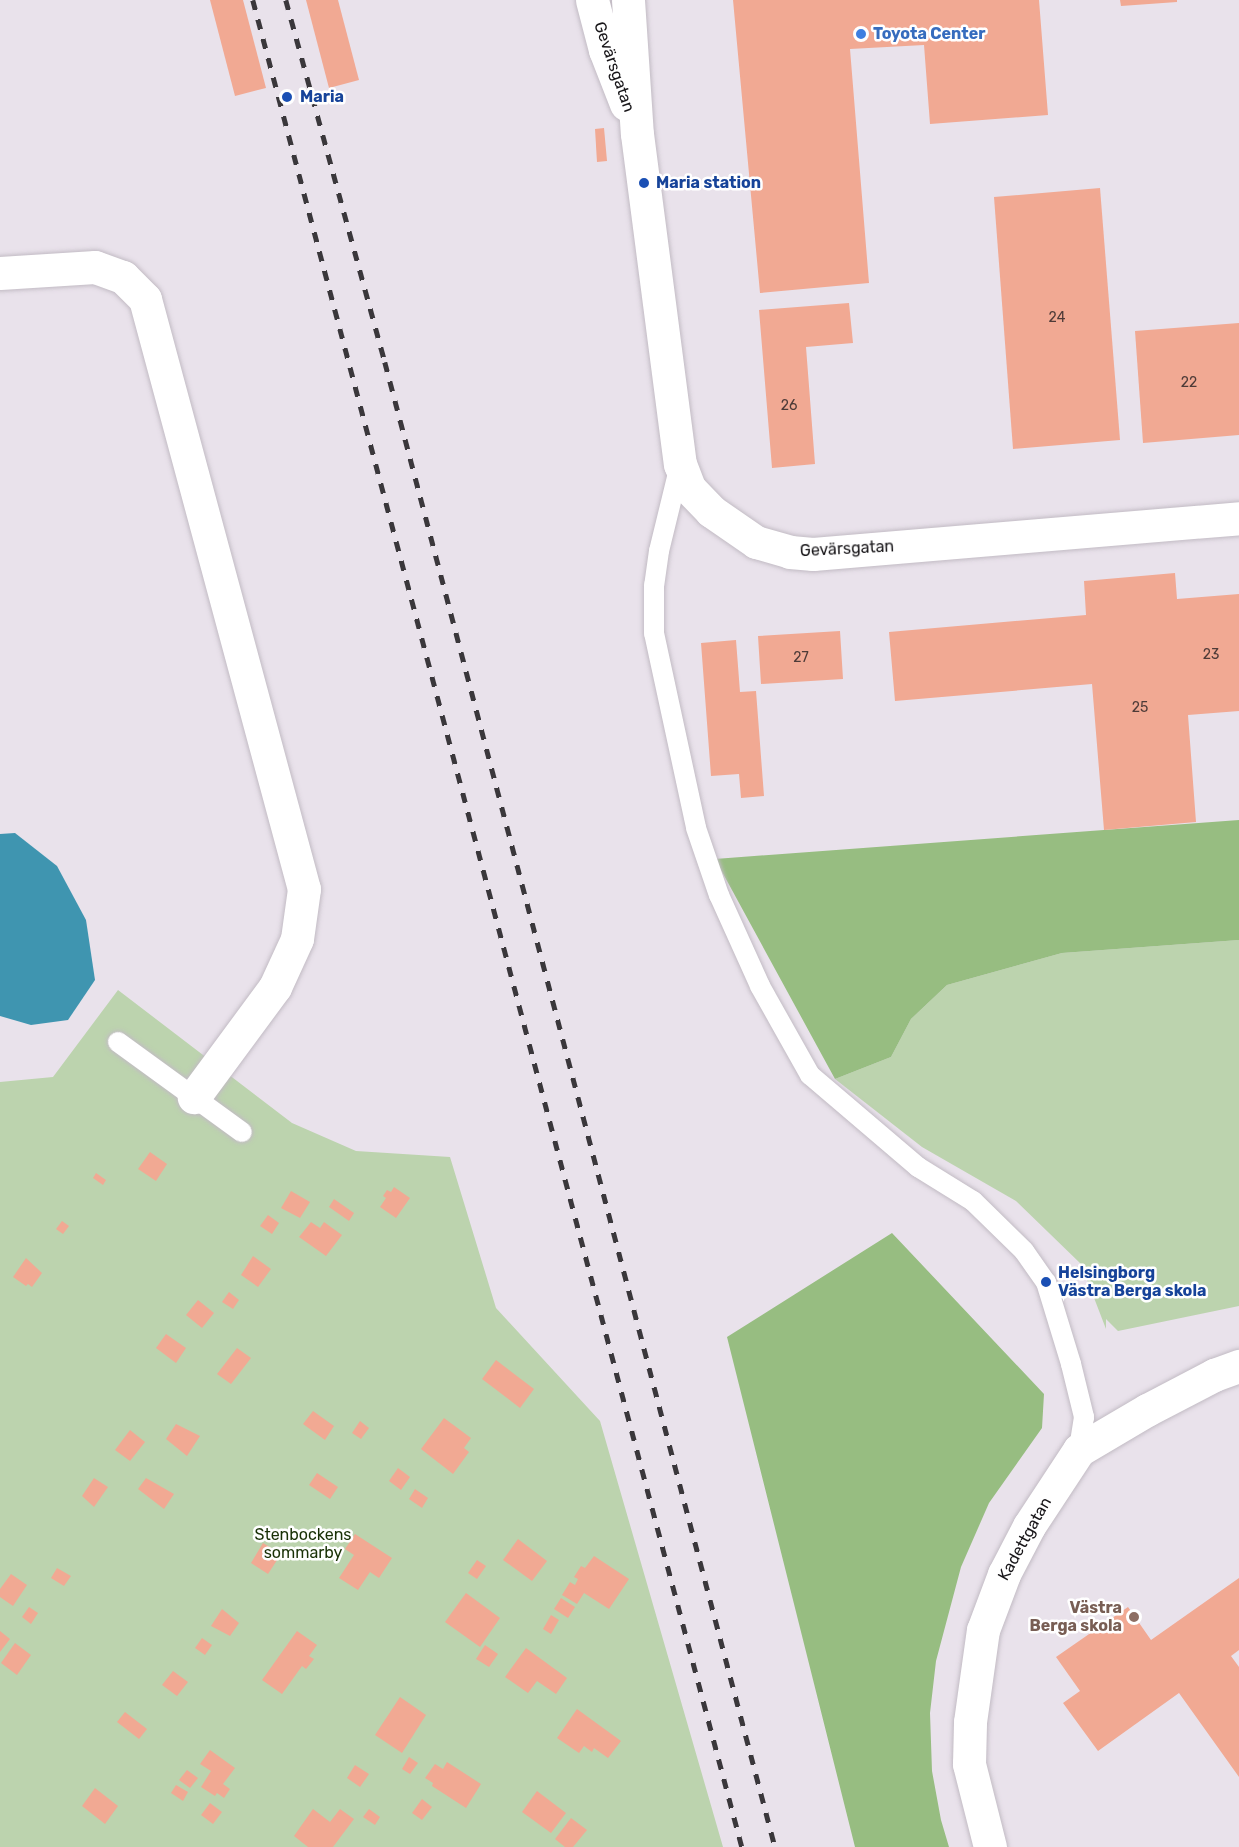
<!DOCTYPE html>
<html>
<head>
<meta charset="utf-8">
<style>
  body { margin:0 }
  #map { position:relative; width:1239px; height:1847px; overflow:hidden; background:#e9e2eb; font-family:Rubik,sans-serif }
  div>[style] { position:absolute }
  .green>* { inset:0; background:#bcd3ae }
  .forest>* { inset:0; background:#97bd81 }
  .water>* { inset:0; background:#3f95b0 }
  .building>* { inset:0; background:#f1a993 }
  .roads { filter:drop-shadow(0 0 2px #c2bbc4) drop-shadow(0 0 2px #c2bbc4) }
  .lane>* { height:20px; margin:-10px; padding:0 10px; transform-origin:10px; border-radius:10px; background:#fff }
  .street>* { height:33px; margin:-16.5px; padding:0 16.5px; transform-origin:16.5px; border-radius:16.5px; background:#fff }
  .rail>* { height:4.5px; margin-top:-2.25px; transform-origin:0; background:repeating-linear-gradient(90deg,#3a373b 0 10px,transparent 0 20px) }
  .dots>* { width:16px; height:16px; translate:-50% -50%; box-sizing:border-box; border:3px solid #fff; border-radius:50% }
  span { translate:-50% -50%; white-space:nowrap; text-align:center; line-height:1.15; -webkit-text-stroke:5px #fff; paint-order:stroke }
  .number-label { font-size:14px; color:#4e3b38 }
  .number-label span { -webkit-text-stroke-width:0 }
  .shop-label { font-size:16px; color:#366cbe; font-weight:700 }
  .left { translate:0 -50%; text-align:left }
  .street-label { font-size:16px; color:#181619 }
  .transit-label { font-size:16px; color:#164399; font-weight:700 }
  .park-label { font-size:16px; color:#193106 }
  .education-label { font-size:16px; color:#785e54; font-weight:700 }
  .right { translate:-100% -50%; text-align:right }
</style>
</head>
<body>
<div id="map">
  <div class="green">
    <div style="clip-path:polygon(1239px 940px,1239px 1306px,1118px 1331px,1106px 1319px,1106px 1329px,1081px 1264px,1016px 1201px,922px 1147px,835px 1079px,891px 1057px,911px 1019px,947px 985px,1062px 953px)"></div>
    <div style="clip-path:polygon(118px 990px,292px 1123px,356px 1151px,450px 1157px,496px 1308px,600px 1421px,723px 1847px,0 1847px,0 1082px,53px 1077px)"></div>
  </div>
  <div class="forest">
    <div style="clip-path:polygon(1239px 820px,1239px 940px,1062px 953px,947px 985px,911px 1019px,891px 1057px,835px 1079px,715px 859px)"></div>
    <div style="clip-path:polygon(892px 1233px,1044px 1394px,1042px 1428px,989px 1503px,961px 1567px,936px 1661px,930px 1713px,932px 1771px,941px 1820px,949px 1847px,855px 1847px,727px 1337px)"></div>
  </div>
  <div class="water">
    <div style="clip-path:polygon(15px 833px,57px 866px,86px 920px,95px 980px,68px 1020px,31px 1025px,0 1016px,0 834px)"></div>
  </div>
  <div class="building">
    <div style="clip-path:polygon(210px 0,243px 0,266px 88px,235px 96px)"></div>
    <div style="clip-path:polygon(306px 0,338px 0,359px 80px,329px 88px)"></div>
    <div style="clip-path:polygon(733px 0,1039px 0,1048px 115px,930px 124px,924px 45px,850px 49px,869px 283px,760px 293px)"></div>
    <div style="clip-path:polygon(1120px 0,1177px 0,1177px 2px,1121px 6px)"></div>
    <div style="clip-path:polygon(604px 128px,607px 161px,597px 162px,595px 129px)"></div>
    <div style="clip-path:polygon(1100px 188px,1120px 440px,1013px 449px,994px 197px)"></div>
    <div style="clip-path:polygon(849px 303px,853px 343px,806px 347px,815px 464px,772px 468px,759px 310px)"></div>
    <div style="clip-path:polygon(1239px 323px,1239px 435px,1143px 443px,1135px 331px)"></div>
    <div style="clip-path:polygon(1175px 573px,1177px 599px,1239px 594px,1239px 711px,1188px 715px,1196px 822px,1104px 830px,1092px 684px,895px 701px,889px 632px,1086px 615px,1084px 581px)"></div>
    <div style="clip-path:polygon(840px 631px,843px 679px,761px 684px,758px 636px)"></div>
    <div style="clip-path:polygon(736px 640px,740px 692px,756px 691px,764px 796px,741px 798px,739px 774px,711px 776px,701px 643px)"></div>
    <div style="clip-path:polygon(150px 1152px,167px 1164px,156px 1181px,138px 1169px)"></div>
    <div style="clip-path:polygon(96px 1173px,106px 1180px,103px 1185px,93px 1178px)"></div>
    <div style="clip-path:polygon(394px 1187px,410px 1198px,396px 1218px,380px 1207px,386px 1198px,383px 1196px,387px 1190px,391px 1192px)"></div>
    <div style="clip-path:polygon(291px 1191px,310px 1202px,300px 1218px,281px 1208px)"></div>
    <div style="clip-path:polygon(334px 1199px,354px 1213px,349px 1221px,329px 1207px)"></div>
    <div style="clip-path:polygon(268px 1215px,279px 1223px,272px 1234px,260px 1226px)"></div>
    <div style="clip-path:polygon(62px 1221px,69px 1226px,63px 1234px,56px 1229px)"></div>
    <div style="clip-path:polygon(311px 1222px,320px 1228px,324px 1222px,342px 1235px,326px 1256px,299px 1237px)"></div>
    <div style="clip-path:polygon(253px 1256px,271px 1269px,258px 1287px,241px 1275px)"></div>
    <div style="clip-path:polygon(26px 1258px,42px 1273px,32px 1287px,28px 1284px,26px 1286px,13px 1277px)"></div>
    <div style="clip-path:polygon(229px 1292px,239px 1300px,233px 1309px,222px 1302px)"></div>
    <div style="clip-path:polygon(198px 1300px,214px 1313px,202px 1328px,186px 1315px)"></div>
    <div style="clip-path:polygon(166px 1334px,186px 1348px,176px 1363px,156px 1348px)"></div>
    <div style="clip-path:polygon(237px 1348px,251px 1358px,231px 1384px,217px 1374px)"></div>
    <div style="clip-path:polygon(496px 1360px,534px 1389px,520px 1408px,482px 1379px)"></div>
    <div style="clip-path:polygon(313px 1411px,334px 1426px,325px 1440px,303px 1424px)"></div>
    <div style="clip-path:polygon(444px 1418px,471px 1438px,464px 1448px,469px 1452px,453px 1474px,421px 1449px)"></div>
    <div style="clip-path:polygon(360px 1421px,369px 1428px,361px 1439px,352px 1433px)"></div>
    <div style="clip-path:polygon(176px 1424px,200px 1436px,187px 1456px,166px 1439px)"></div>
    <div style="clip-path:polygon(130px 1430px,145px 1442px,130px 1461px,115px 1450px)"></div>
    <div style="clip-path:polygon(398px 1468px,410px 1477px,401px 1490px,389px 1481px)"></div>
    <div style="clip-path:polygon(317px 1473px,338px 1487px,330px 1499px,309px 1485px)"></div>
    <div style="clip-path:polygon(94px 1478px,108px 1487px,94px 1507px,82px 1496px)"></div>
    <div style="clip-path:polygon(146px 1478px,174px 1494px,164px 1509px,138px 1489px)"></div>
    <div style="clip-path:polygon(415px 1489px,428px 1498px,422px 1508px,409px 1499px)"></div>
    <div style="clip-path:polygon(355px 1534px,392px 1558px,379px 1578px,370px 1572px,358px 1590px,339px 1578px,354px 1555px,345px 1549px)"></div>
    <div style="clip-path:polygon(518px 1539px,547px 1561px,532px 1581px,503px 1560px)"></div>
    <div style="clip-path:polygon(263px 1543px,281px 1554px,268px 1574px,251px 1563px)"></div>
    <div style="clip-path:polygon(594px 1556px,629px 1579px,609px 1609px,584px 1593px,577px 1604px,562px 1595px,570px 1582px,575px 1585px,578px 1579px,574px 1577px,581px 1566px,585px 1568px)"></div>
    <div style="clip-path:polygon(477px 1560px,486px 1566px,477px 1579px,468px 1573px)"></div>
    <div style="clip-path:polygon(57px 1568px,71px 1576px,64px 1586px,51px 1578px)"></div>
    <div style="clip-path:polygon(11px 1574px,27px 1585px,13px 1606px,0 1597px,0 1589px)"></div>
    <div style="clip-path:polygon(1239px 1578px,1239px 1650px,1231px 1656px,1239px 1667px,1239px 1777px,1179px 1693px,1098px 1751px,1063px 1703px,1080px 1691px,1056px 1657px,1128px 1607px,1151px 1640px)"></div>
    <div style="clip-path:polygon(466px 1593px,500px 1618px,480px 1647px,445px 1622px)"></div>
    <div style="clip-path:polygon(561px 1598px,575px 1607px,568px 1618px,554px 1609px)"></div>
    <div style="clip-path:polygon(29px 1607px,38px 1613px,31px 1624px,22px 1617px)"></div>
    <div style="clip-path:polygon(222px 1609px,239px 1623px,230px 1636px,211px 1626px)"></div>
    <div style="clip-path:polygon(551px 1615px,559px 1620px,551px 1634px,543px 1629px)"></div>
    <div style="clip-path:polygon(0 1631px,10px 1639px,0 1652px)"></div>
    <div style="clip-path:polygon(297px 1631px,317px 1645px,309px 1656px,314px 1659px,306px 1669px,302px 1666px,282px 1694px,262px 1680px)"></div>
    <div style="clip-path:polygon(202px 1638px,212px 1645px,205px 1655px,195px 1648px)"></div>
    <div style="clip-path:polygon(15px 1643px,31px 1655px,17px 1675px,1px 1663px)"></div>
    <div style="clip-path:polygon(485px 1645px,498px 1654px,489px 1667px,476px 1659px)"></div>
    <div style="clip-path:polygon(526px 1648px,567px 1678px,556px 1694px,537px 1681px,528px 1693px,505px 1677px)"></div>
    <div style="clip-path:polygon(173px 1671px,188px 1682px,177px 1696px,162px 1685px)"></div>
    <div style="clip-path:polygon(400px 1697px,426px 1715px,402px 1753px,375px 1735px)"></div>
    <div style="clip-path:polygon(577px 1709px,621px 1741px,608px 1758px,594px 1748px,592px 1752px,584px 1746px,579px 1753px,557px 1738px)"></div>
    <div style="clip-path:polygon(125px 1712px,147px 1729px,139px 1739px,117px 1722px)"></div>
    <div style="clip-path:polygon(210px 1750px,235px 1768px,223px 1784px,230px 1789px,224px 1798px,217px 1793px,215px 1796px,201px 1787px,211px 1771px,200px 1764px)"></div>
    <div style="clip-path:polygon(409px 1757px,418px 1763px,410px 1774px,402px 1769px)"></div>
    <div style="clip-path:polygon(447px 1762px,481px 1784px,466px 1808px,432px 1786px,433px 1783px,425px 1778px,435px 1764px,443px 1769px)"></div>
    <div style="clip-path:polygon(355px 1765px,369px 1774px,360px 1787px,347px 1778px)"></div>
    <div style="clip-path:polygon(187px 1770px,198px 1778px,190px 1788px,179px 1780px)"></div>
    <div style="clip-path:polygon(176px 1785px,188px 1792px,183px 1801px,171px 1793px)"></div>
    <div style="clip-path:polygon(95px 1788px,118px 1806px,105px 1824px,82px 1806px)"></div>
    <div style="clip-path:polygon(537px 1791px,566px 1813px,551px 1833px,522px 1812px)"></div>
    <div style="clip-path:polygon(422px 1799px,432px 1807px,422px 1820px,412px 1813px)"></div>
    <div style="clip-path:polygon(210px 1803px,222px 1812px,213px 1824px,201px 1815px)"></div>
    <div style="clip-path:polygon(313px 1809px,330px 1822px,340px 1809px,354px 1819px,333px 1847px,308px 1847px,294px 1836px)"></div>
    <div style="clip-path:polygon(369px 1809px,380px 1817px,375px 1825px,363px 1817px)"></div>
    <div style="clip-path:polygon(571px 1818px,587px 1830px,573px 1847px,565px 1847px,555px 1839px)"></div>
  </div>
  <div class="roads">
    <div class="lane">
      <div style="left:679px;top:469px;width:84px;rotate:103.7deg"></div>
      <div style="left:659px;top:551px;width:34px;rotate:98deg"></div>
      <div style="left:654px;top:585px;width:48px;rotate:90deg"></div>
      <div style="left:654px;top:633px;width:199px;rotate:77.8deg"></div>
      <div style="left:696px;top:828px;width:71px;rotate:71.1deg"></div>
      <div style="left:719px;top:895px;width:100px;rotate:65.7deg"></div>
      <div style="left:760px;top:986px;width:102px;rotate:60.7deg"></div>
      <div style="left:810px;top:1075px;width:142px;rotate:40.4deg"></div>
      <div style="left:918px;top:1167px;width:65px;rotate:31.7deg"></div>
      <div style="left:973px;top:1201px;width:71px;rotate:44.4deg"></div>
      <div style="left:1024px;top:1251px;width:38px;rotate:55deg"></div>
      <div style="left:1046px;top:1282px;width:86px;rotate:73deg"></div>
      <div style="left:1071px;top:1364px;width:55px;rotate:76.2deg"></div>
      <div style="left:1084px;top:1417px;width:33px;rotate:99deg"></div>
      <div style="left:118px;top:1042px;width:153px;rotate:36deg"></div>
    </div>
    <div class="street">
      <div style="left:592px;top:0;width:52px;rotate:75.4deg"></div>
      <div style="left:605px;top:50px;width:58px;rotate:68.7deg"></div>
      <div style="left:628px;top:0;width:134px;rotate:86.2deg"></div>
      <div style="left:637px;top:134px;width:333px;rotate:82.6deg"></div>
      <div style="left:680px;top:464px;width:26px;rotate:69deg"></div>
      <div style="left:689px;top:488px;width:32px;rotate:46deg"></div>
      <div style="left:711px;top:511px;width:55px;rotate:34.6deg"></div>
      <div style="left:756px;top:542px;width:35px;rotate:16deg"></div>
      <div style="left:790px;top:552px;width:23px;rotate:5deg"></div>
      <div style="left:813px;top:554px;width:428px;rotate:-4.8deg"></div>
      <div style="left:0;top:273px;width:95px;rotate:-3.6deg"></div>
      <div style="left:95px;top:267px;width:30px;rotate:20deg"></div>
      <div style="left:123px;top:277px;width:31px;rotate:45deg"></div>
      <div style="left:145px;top:299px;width:611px;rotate:74.92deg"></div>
      <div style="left:304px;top:889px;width:50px;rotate:98deg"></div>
      <div style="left:297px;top:939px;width:53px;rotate:114.6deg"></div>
      <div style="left:275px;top:987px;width:137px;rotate:126.4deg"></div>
      <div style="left:990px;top:1847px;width:86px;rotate:-104.2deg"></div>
      <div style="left:969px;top:1764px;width:42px;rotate:-88.6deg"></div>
      <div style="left:970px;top:1722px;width:93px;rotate:-82deg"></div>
      <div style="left:983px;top:1630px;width:60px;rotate:-69.4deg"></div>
      <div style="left:1004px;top:1574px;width:54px;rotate:-62.5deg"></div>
      <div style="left:1029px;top:1526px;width:91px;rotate:-56.7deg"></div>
      <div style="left:1079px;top:1450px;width:79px;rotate:-30.5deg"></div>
      <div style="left:1147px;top:1410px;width:76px;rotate:-27.6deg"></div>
      <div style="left:1214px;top:1375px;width:27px;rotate:-20deg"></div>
    </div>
  </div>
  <div class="rail">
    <div style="left:253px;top:0;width:1911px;rotate:75.17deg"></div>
    <div style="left:286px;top:0;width:375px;rotate:74.7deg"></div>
    <div style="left:385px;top:362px;width:1535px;rotate:75.28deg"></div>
  </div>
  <div class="dots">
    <div style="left:861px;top:34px;background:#3f7fe0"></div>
    <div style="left:287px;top:97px;background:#1a4fb4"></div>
    <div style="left:644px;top:183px;background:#1a4fb4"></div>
    <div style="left:1046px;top:1282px;background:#1a4fb4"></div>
    <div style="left:1134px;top:1617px;background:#8d6e63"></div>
  </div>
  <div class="number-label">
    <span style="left:1057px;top:318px">24</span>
    <span style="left:1189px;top:383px">22</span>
    <span style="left:789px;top:406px">26</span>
    <span style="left:1211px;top:655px">23</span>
    <span style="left:801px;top:658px">27</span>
    <span style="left:1140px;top:708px">25</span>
  </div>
  <div class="shop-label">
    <span class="left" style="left:873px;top:34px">Toyota Center</span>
  </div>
  <div class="street-label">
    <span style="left:614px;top:67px;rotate:71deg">Gevärsgatan</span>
    <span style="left:847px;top:549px;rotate:-3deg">Gevärsgatan</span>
    <span style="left:1025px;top:1539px;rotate:-61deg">Kadettgatan</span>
  </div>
  <div class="transit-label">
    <span class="left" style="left:300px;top:97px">Maria</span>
    <span class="left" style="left:656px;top:183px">Maria station</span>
    <span class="left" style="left:1058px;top:1282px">Helsingborg<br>Västra Berga skola</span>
  </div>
  <div class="park-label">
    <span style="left:303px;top:1544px">Stenbockens<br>sommarby</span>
  </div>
  <div class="education-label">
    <span class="right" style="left:1122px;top:1617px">Västra<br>Berga skola</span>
  </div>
</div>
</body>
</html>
